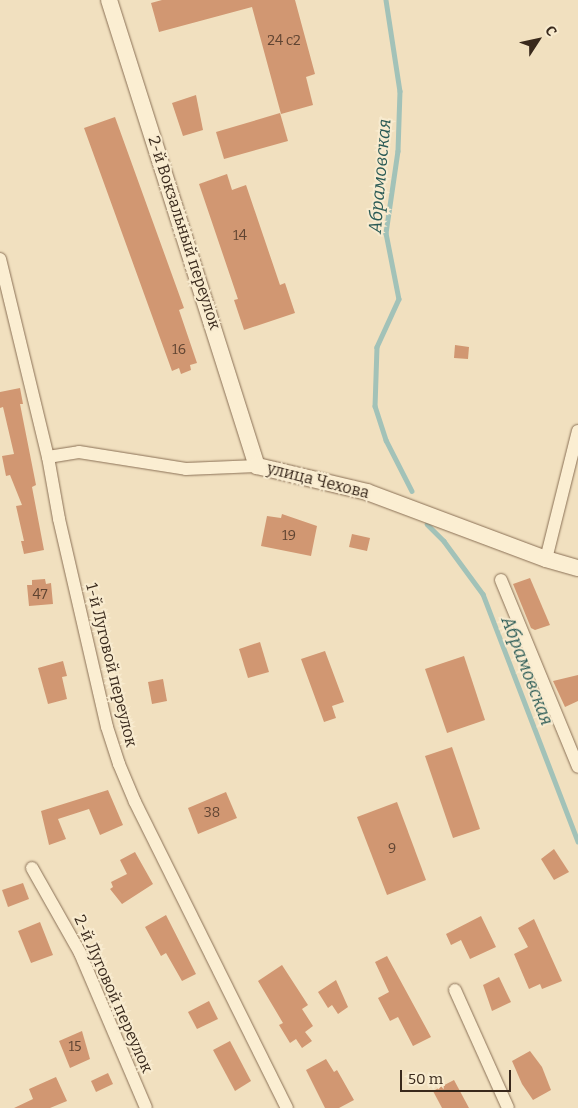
<!DOCTYPE html>
<html>
<head>
<meta charset="utf-8">
<style>
  body { margin:0 }
  #map { position:relative; width:578px; height:1108px; overflow:hidden; background:#f1e0bf; font-family:Bitter,serif }
  div>[style] { position:absolute }
  .stream>* { height:4.5px; margin:-2.25px; padding:0 2.25px; transform-origin:2.25px; border-radius:2.25px; background:#a2c2b8 }
  .building>* { inset:0; background:#d19772 }
  .roads { filter:drop-shadow(0 0 1px #8a7056) drop-shadow(0 0 1px #8a7056) }
  .minor>* { height:12px; margin:-6px; padding:0 6px; transform-origin:6px; border-radius:6px; background:#fbeed2 }
  .tertiary>* { height:16px; margin:-8px; padding:0 8px; transform-origin:8px; border-radius:8px; background:#fbeed2 }
  span { translate:-50% -50%; white-space:nowrap; text-align:center; line-height:1.15; -webkit-text-stroke:4px #f8ebcf; paint-order:stroke }
  .number-label { font-size:14px; color:#5f4432 }
  .number-label span { -webkit-text-stroke-width:0 }
  .street-label { font-size:16px; color:#39291c }
  .water-label { font-size:18px; color:#2a5a55; font-style:italic }
  .north { position:absolute; left:513px; top:15px; width:50px; height:50px; -webkit-text-stroke:4px #f8ebcf; paint-order:stroke; rotate:55deg; font-size:14px; font-weight:700; line-height:20px; text-align:center; color:#39291c }
  .north::after { content:''; display:block; margin:auto; width:18px; height:22px; background:#39291c; clip-path:polygon(50% 0,100% 100%,50% 72%,0 100%) }
  .scale { position:absolute; left:400px; top:1070px; width:111px; height:22px; box-sizing:border-box; border:2px solid #39291c; border-top:0; padding-left:6px; font-size:15px; line-height:18px; white-space:nowrap; color:#39291c; -webkit-text-stroke:4px #f8ebcf; paint-order:stroke }
</style>
</head>
<body>
<div id="map">
  <div class="stream">
    <div style="left:386px;top:0;width:92px;rotate:81.3deg"></div>
    <div style="left:400px;top:91px;width:60px;rotate:91.9deg"></div>
    <div style="left:398px;top:151px;width:83px;rotate:98.3deg"></div>
    <div style="left:386px;top:233px;width:67px;rotate:78.9deg"></div>
    <div style="left:399px;top:299px;width:53px;rotate:114.6deg"></div>
    <div style="left:377px;top:347px;width:59px;rotate:91.9deg"></div>
    <div style="left:375px;top:406px;width:36px;rotate:72deg"></div>
    <div style="left:386px;top:440px;width:57px;rotate:63deg"></div>
    <div style="left:427px;top:524px;width:24px;rotate:45deg"></div>
    <div style="left:444px;top:541px;width:66px;rotate:53.7deg"></div>
    <div style="left:483px;top:594px;width:265px;rotate:69deg"></div>
  </div>
  <div class="building">
    <div style="clip-path:polygon(162px 0,295px 0,315px 74px,306px 77px,313px 105px,281px 114px,252px 7px,159px 32px,151px 3px)"></div>
    <div style="clip-path:polygon(196px 95px,203px 130px,183px 136px,172px 103px)"></div>
    <div style="clip-path:polygon(280px 113px,288px 141px,224px 159px,216px 132px)"></div>
    <div style="clip-path:polygon(115px 117px,184px 308px,179px 310px,197px 363px,190px 365px,191px 370px,181px 374px,179px 368px,172px 371px,84px 128px)"></div>
    <div style="clip-path:polygon(227px 174px,232px 190px,246px 185px,280px 285px,285px 283px,295px 313px,244px 330px,234px 300px,238px 299px,199px 184px)"></div>
    <div style="clip-path:polygon(455px 345px,469px 347px,468px 359px,454px 358px)"></div>
    <div style="clip-path:polygon(20px 388px,23px 404px,20px 404px,36px 485px,32px 487px,44px 550px,24px 554px,21px 541px,24px 541px,16px 506px,22px 505px,10px 475px,6px 476px,2px 456px,14px 454px,3px 407px,0 408px,0 392px)"></div>
    <div style="clip-path:polygon(282px 514px,317px 526px,311px 556px,261px 546px,267px 516px,281px 518px)"></div>
    <div style="clip-path:polygon(352px 534px,370px 538px,367px 551px,349px 547px)"></div>
    <div style="clip-path:polygon(530px 578px,550px 625px,535px 630px,531px 628px,513px 584px)"></div>
    <div style="clip-path:polygon(45px 579px,46px 584px,51px 583px,53px 604px,29px 606px,27px 585px,32px 585px,32px 580px)"></div>
    <div style="clip-path:polygon(260px 642px,269px 672px,248px 678px,239px 649px)"></div>
    <div style="clip-path:polygon(325px 651px,344px 702px,332px 706px,336px 718px,324px 722px,301px 659px)"></div>
    <div style="clip-path:polygon(464px 656px,485px 720px,447px 733px,425px 669px)"></div>
    <div style="clip-path:polygon(63px 661px,67px 676px,62px 677px,67px 699px,48px 704px,38px 668px)"></div>
    <div style="clip-path:polygon(578px 675px,578px 701px,565px 707px,553px 681px)"></div>
    <div style="clip-path:polygon(163px 679px,167px 701px,152px 704px,148px 682px)"></div>
    <div style="clip-path:polygon(452px 747px,480px 829px,453px 838px,425px 756px)"></div>
    <div style="clip-path:polygon(108px 790px,123px 825px,100px 835px,89px 809px,58px 819px,66px 839px,49px 845px,41px 811px)"></div>
    <div style="clip-path:polygon(226px 792px,237px 818px,198px 834px,188px 808px)"></div>
    <div style="clip-path:polygon(397px 802px,426px 880px,387px 895px,357px 817px)"></div>
    <div style="clip-path:polygon(554px 849px,569px 872px,554px 880px,541px 859px)"></div>
    <div style="clip-path:polygon(135px 852px,153px 884px,122px 904px,110px 889px,113px 887px,111px 882px,127px 874px,120px 860px)"></div>
    <div style="clip-path:polygon(23px 883px,29px 899px,8px 907px,2px 890px)"></div>
    <div style="clip-path:polygon(166px 915px,196px 974px,182px 981px,166px 953px,161px 956px,145px 927px)"></div>
    <div style="clip-path:polygon(481px 916px,496px 947px,470px 959px,461px 940px,451px 945px,446px 934px)"></div>
    <div style="clip-path:polygon(534px 919px,562px 981px,542px 989px,540px 984px,529px 989px,514px 954px,528px 947px,518px 928px)"></div>
    <div style="clip-path:polygon(40px 922px,53px 955px,31px 963px,18px 931px)"></div>
    <div style="clip-path:polygon(387px 956px,431px 1037px,413px 1046px,398px 1017px,390px 1021px,378px 998px,389px 992px,375px 962px)"></div>
    <div style="clip-path:polygon(282px 965px,308px 1005px,302px 1009px,313px 1026px,305px 1032px,312px 1041px,302px 1048px,296px 1039px,290px 1043px,279px 1025px,283px 1023px,258px 981px)"></div>
    <div style="clip-path:polygon(499px 977px,511px 1002px,492px 1011px,483px 985px)"></div>
    <div style="clip-path:polygon(336px 980px,348px 1007px,338px 1014px,332px 1005px,328px 1008px,318px 992px)"></div>
    <div style="clip-path:polygon(209px 1001px,218px 1019px,197px 1029px,188px 1012px)"></div>
    <div style="clip-path:polygon(82px 1031px,90px 1059px,70px 1068px,59px 1041px)"></div>
    <div style="clip-path:polygon(230px 1041px,251px 1081px,235px 1091px,213px 1050px)"></div>
    <div style="clip-path:polygon(530px 1051px,542px 1067px,551px 1090px,533px 1100px,522px 1084px,512px 1061px)"></div>
    <div style="clip-path:polygon(326px 1059px,334px 1072px,337px 1070px,354px 1100px,339px 1108px,325px 1108px,306px 1070px)"></div>
    <div style="clip-path:polygon(108px 1073px,113px 1084px,96px 1092px,91px 1081px)"></div>
    <div style="clip-path:polygon(56px 1077px,67px 1101px,50px 1108px,14px 1108px,33px 1099px,29px 1089px)"></div>
    <div style="clip-path:polygon(454px 1080px,469px 1108px,442px 1108px,433px 1091px)"></div>
  </div>
  <div class="roads">
    <div class="minor">
      <div style="left:0;top:259px;width:204px;rotate:76.4deg"></div>
      <div style="left:48px;top:457px;width:63px;rotate:79.9deg"></div>
      <div style="left:59px;top:519px;width:213px;rotate:77deg"></div>
      <div style="left:107px;top:727px;width:39px;rotate:72deg"></div>
      <div style="left:119px;top:764px;width:41px;rotate:67.2deg"></div>
      <div style="left:135px;top:802px;width:342px;rotate:63.6deg"></div>
      <div style="left:48px;top:457px;width:31px;rotate:-9deg"></div>
      <div style="left:79px;top:452px;width:108px;rotate:9deg"></div>
      <div style="left:186px;top:469px;width:71px;rotate:-2.4deg"></div>
      <div style="left:546px;top:559px;width:132px;rotate:-76deg"></div>
      <div style="left:501px;top:580px;width:202px;rotate:67.6deg"></div>
      <div style="left:32px;top:868px;width:98px;rotate:60.5deg"></div>
      <div style="left:80px;top:953px;width:168px;rotate:66.9deg"></div>
      <div style="left:455px;top:990px;width:129px;rotate:65.8deg"></div>
    </div>
    <div class="tertiary">
      <div style="left:109px;top:0;width:489px;rotate:72.4deg"></div>
      <div style="left:257px;top:466px;width:113px;rotate:13.3deg"></div>
      <div style="left:367px;top:492px;width:191px;rotate:20.5deg"></div>
      <div style="left:546px;top:559px;width:33px;rotate:16deg"></div>
    </div>
  </div>
  <div class="number-label">
    <span style="left:284px;top:41px">24 с2</span>
    <span style="left:240px;top:236px">14</span>
    <span style="left:179px;top:350px">16</span>
    <span style="left:289px;top:536px">19</span>
    <span style="left:40px;top:595px">47</span>
    <span style="left:212px;top:813px">38</span>
    <span style="left:392px;top:849px">9</span>
    <span style="left:75px;top:1047px">15</span>
  </div>
  <div class="street-label">
    <span style="left:184px;top:233px;rotate:72deg">2-й Вокзальный переулок</span>
    <span style="left:318px;top:481px;rotate:14deg">улица Чехова</span>
    <span style="left:111px;top:665px;rotate:76deg">1-й Луговой переулок</span>
    <span style="left:113px;top:994px;rotate:66deg">2-й Луговой переулок</span>
  </div>
  <div class="water-label">
    <span style="left:380px;top:176px;rotate:-85deg">Абрамовская</span>
    <span style="left:527px;top:671px;rotate:69deg">Абрамовская</span>
  </div>
  <div class="north">С</div>
  <div class="scale">50 m</div>
</div>
</body>
</html>
